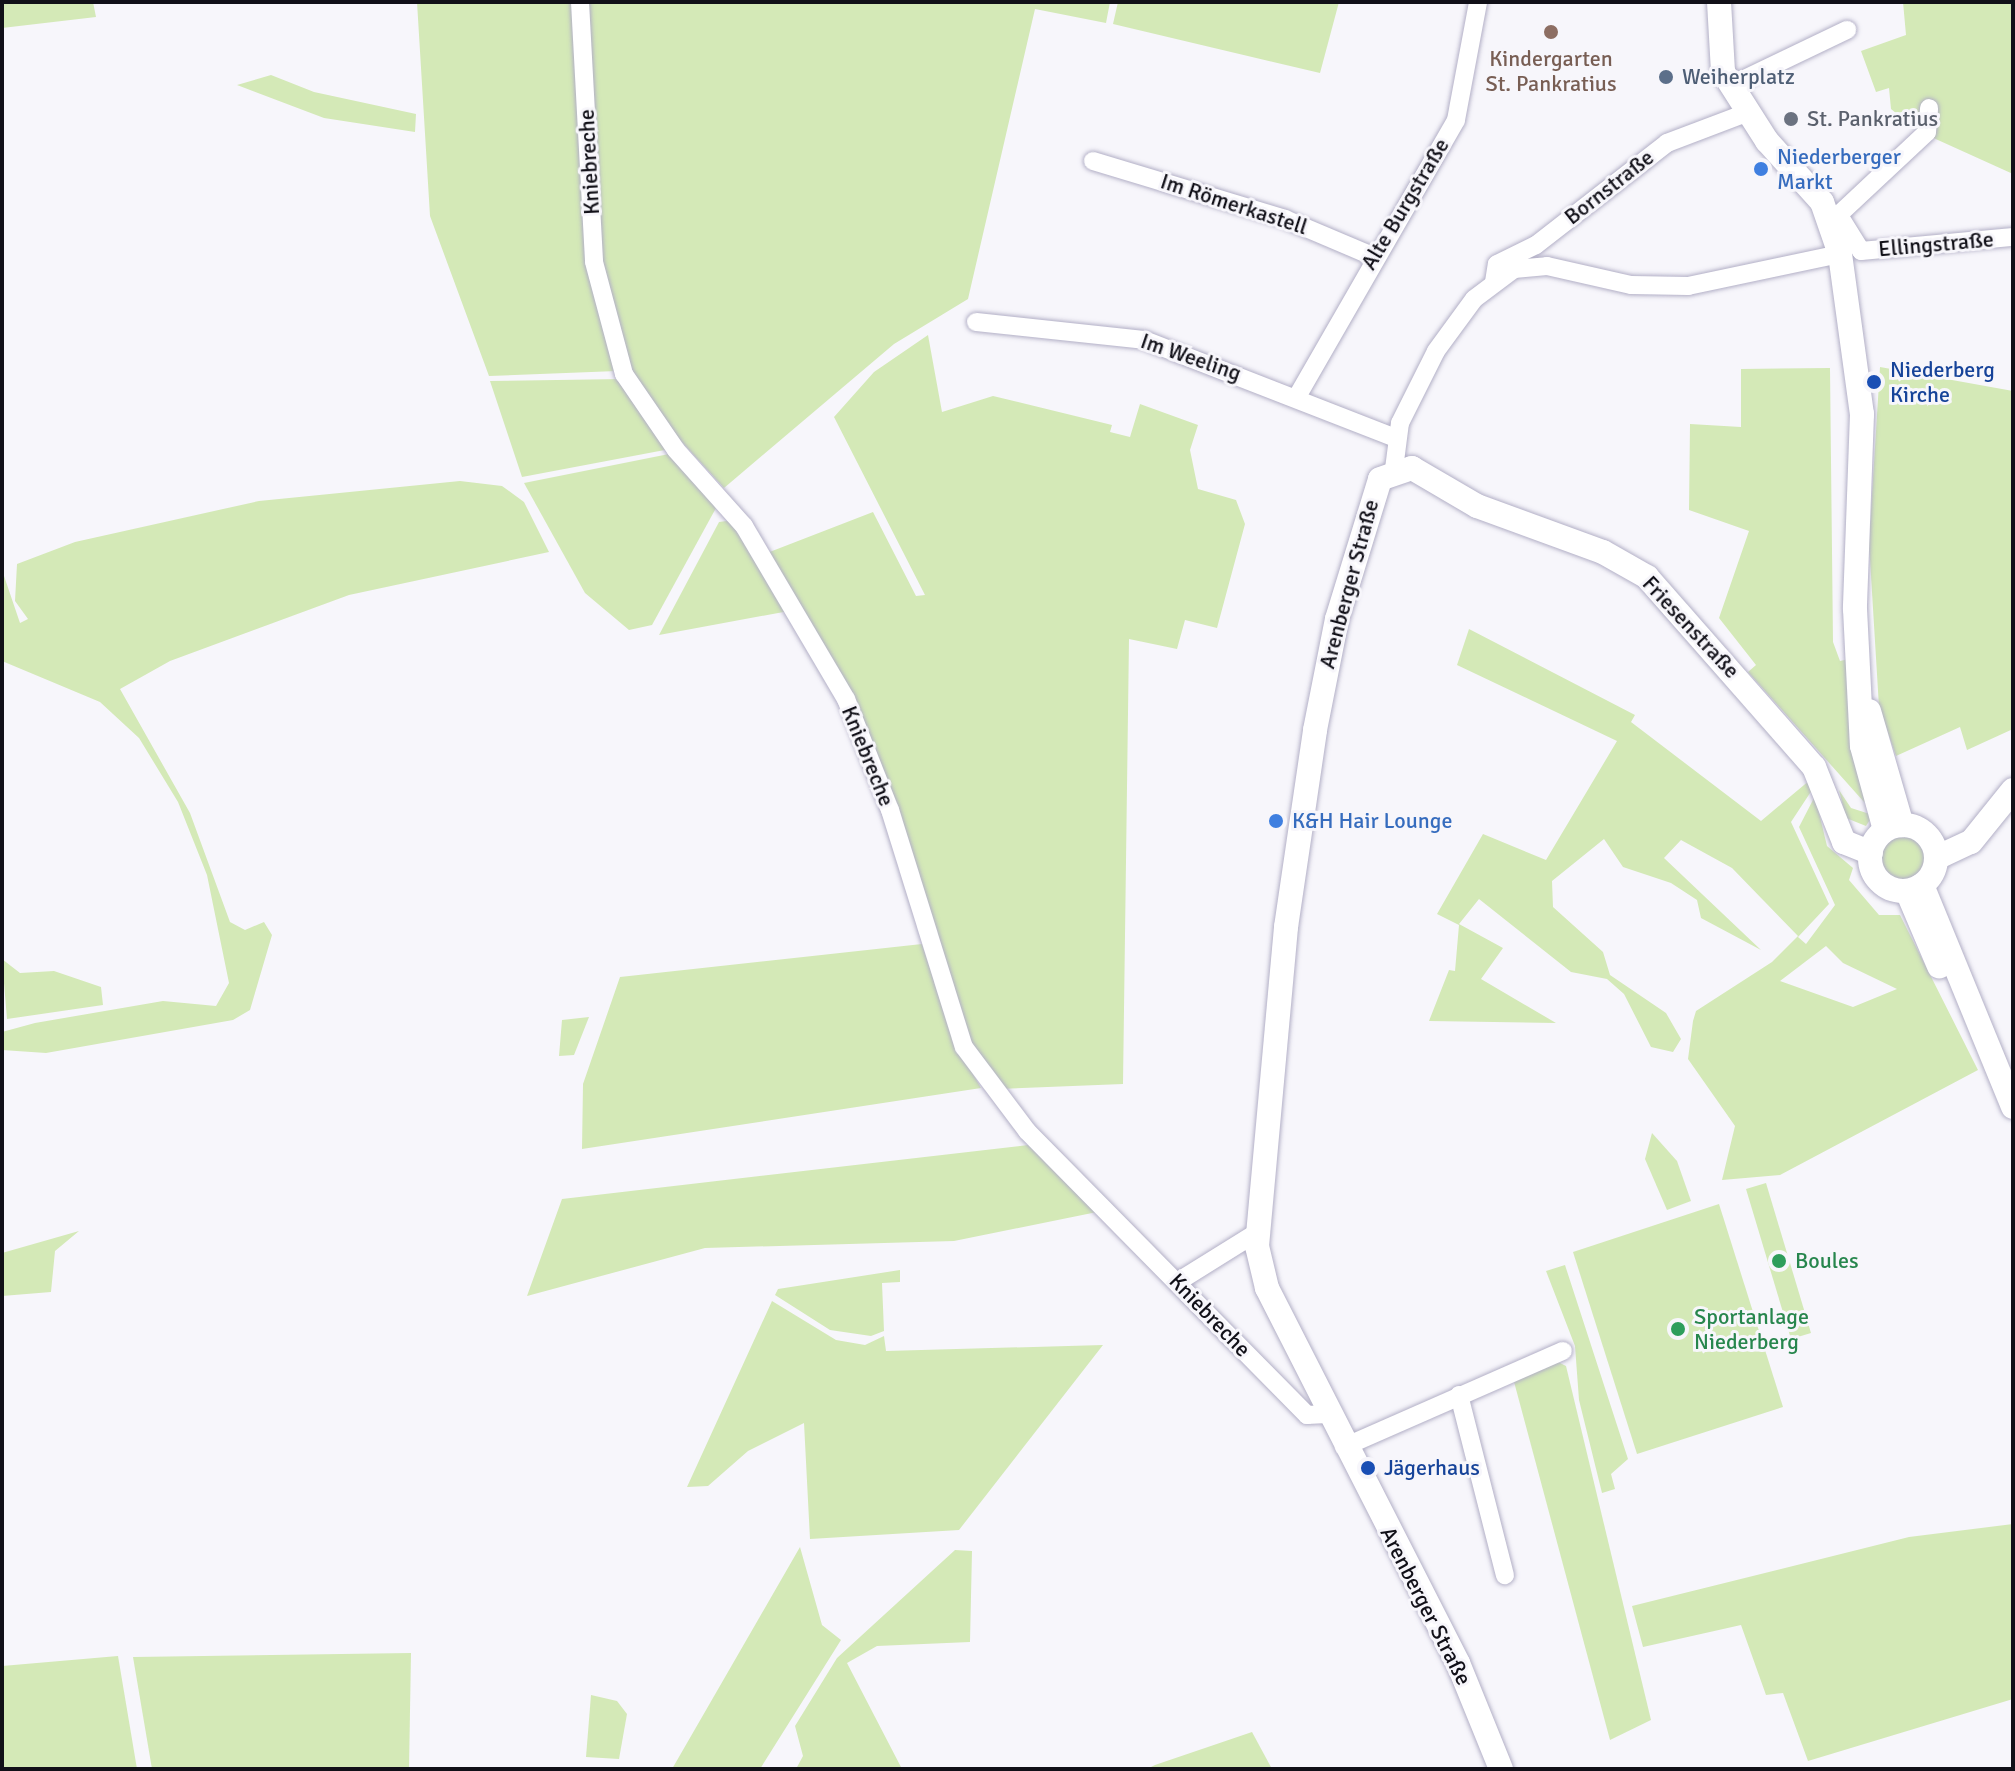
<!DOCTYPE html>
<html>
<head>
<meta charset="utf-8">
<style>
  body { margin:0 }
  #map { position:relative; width:2015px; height:1771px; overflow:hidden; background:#f7f6fb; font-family:Signika,sans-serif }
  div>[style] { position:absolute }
  .green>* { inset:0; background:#d4e9b7 }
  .round { border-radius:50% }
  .roads { filter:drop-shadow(0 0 2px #b2afc6) drop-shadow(0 0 2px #b2afc6) }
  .street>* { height:18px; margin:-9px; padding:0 9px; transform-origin:9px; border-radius:9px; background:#fff }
  .secondary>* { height:24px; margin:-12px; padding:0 12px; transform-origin:12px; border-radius:12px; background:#fff }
  .secondary>.ring { margin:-12px; padding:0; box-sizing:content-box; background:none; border:24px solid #fff; border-radius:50% }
  .dots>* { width:22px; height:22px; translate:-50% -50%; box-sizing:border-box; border:4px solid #f7f6fb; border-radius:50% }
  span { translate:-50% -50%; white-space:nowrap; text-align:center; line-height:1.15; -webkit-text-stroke:6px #f7f6fb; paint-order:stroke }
  .education-label { font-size:22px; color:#785e54 }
  .service-label { font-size:22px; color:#4e5e75 }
  .left { translate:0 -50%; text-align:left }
  .worship-label { font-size:22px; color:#5b616d }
  .shop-label { font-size:22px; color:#366cbe }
  .street-label { font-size:22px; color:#111018 }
  .transit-label { font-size:22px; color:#164399 }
  .leisure-label { font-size:22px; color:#27864d }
  .frame { position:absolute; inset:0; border:4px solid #111018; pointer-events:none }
</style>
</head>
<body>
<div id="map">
  <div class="green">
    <div style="clip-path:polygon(2px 2px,93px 2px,96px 17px,2px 28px)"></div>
    <div style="clip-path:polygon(417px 2px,1110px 2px,1106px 23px,1035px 9px,968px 299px,894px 344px,724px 488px,617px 371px,489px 376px,430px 216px)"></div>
    <div style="clip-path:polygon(1118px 2px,1339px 2px,1320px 73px,1113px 24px)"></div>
    <div style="clip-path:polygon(1903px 2px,2013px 2px,2013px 174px,1918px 131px,1891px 109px,1889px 88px,1876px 92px,1861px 51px,1906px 35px)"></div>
    <div style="clip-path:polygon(271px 75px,314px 92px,416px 114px,415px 132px,324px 118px,237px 85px)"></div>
    <div style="clip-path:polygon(928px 335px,942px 412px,993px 396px,1112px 425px,1110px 432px,1130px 437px,1140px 404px,1198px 425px,1190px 450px,1198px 489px,1236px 500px,1245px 524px,1217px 628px,1185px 620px,1177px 649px,1129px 639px,1123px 1084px,997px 1089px,973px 1054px,894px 808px,767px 553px,873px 512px,916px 596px,925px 595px,834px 417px,874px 372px)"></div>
    <div style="clip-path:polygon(1880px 367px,2013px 391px,2013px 729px,1967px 750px,1960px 727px,1896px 756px,1879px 707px,1869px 543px)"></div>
    <div style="clip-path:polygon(1830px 368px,1833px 642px,1840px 661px,1849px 659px,1870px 800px,1864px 802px,1748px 672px,1756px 665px,1719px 618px,1749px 531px,1689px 510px,1690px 424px,1741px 427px,1741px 369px)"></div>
    <div style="clip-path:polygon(622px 379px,670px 449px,522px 477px,490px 381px)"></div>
    <div style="clip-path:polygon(674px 453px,716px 498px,716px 508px,652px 625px,629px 630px,585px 593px,524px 483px)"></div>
    <div style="clip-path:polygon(460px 481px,502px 486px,524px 502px,549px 552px,349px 595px,170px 661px,120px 689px,190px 813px,230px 922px,245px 930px,264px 922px,272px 935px,250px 1010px,233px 1020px,46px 1053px,2px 1050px,2px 1032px,35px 1023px,163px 1001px,216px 1006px,229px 983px,207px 875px,178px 802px,139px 738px,100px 702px,2px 661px,2px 570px,20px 623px,28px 619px,15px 601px,17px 564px,75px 542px,259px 501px)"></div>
    <div style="clip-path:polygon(734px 520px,789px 611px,659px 635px,719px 522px)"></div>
    <div style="clip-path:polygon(evenodd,1469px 629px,1635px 715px,1631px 722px,1761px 821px,1810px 780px,1814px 787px,1791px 822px,1829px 904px,1798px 937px,1806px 944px,1835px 905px,1799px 827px,1815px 796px,1827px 846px,1853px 868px,1849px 880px,1879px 915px,1900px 915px,1978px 1070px,1780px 1175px,1722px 1180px,1735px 1126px,1688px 1059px,1693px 1021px,1696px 1011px,1772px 962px,1798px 936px,1732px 868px,1681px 840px,1664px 858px,1761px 950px,1701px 918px,1697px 900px,1671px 883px,1623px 867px,1604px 839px,1552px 881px,1553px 907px,1603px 952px,1610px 975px,1666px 1013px,1681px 1039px,1673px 1052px,1651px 1047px,1624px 994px,1607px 979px,1571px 972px,1479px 899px,1459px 924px,1503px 948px,1481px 979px,1556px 1023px,1429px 1021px,1449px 970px,1455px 971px,1459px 925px,1437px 914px,1483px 834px,1546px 860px,1617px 741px,1457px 665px,1469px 629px,1826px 946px,1843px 963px,1897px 989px,1853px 1007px,1780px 981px,1826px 946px)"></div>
    <div style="clip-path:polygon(1839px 790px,1851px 808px,1873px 815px,1866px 826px,1846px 818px)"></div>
    <div class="round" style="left:1882px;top:837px;width:42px;height:42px"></div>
    <div style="clip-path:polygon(922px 944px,953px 1039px,981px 1088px,582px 1149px,583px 1084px,620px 977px)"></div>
    <div style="clip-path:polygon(2px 959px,20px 973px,54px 971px,101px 987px,103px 1005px,7px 1019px)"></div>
    <div style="clip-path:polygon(589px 1017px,574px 1055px,559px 1056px,562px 1020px)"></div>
    <div style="clip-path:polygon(1652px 1133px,1677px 1161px,1691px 1201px,1667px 1210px,1645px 1159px)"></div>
    <div style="clip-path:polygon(1028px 1145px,1097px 1212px,954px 1241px,705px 1248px,527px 1296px,562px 1199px)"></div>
    <div style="clip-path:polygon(1766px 1183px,1811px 1333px,1791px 1339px,1746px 1189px)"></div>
    <div style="clip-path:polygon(1719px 1204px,1783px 1407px,1637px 1454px,1573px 1252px)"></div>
    <div style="clip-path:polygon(79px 1231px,55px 1251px,51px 1292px,2px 1296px,2px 1253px)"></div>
    <div style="clip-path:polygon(1565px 1265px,1628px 1459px,1611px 1474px,1615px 1489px,1602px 1493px,1579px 1400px,1575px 1346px,1546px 1271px)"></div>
    <div style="clip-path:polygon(900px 1270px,900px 1282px,882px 1283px,884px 1331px,871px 1336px,830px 1330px,775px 1295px,778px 1289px)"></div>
    <div style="clip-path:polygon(772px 1301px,836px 1340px,865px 1345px,884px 1336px,886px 1351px,1103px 1345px,959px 1530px,810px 1539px,804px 1423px,748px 1451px,708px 1486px,687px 1487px)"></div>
    <div style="clip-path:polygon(1556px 1361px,1566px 1366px,1651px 1720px,1610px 1740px,1513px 1378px)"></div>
    <div style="clip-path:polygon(2013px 1524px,2013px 1699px,1808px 1761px,1783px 1693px,1766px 1695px,1741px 1625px,1643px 1647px,1632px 1606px,1909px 1537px)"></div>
    <div style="clip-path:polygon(800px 1547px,822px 1625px,841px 1640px,760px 1769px,672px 1769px)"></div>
    <div style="clip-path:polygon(955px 1550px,972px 1551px,970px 1642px,877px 1646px,847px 1663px,902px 1769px,796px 1769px,803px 1756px,795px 1726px,837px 1658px)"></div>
    <div style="clip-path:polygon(411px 1653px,409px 1769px,152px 1769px,133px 1657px)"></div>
    <div style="clip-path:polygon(118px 1656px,137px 1769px,2px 1769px,2px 1666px)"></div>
    <div style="clip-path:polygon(591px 1695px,617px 1701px,627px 1714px,619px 1759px,586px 1757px)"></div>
    <div style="clip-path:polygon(1252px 1732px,1272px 1769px,1147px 1769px,1155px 1765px)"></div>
  </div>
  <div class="roads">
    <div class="street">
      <div style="left:580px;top:2px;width:260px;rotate:86.9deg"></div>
      <div style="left:594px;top:262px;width:116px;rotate:75deg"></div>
      <div style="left:624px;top:374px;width:92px;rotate:55.6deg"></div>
      <div style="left:676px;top:450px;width:102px;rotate:48.2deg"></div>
      <div style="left:744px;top:526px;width:201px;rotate:59.5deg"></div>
      <div style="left:846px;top:699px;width:119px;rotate:68.4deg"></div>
      <div style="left:890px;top:810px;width:248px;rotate:72.7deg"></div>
      <div style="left:964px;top:1047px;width:105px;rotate:53.1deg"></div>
      <div style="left:1027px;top:1131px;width:399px;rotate:45.4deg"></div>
      <div style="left:1307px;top:1415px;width:20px;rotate:-3deg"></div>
      <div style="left:1730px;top:86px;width:130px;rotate:-25.6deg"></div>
      <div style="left:1093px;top:161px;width:201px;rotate:16.8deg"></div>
      <div style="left:1285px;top:219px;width:95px;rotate:23deg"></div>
      <div style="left:1840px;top:217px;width:40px;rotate:58deg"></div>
      <div style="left:1861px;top:251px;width:153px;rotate:-5.3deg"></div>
      <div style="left:1832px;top:221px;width:130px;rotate:-43.1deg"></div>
      <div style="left:1927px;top:132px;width:24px;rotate:-85deg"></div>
      <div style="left:1494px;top:282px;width:18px;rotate:-81deg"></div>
      <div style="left:1497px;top:264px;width:43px;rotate:-26deg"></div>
      <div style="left:1536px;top:245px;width:166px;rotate:-37.9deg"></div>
      <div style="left:1667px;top:143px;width:85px;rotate:-20.8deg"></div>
      <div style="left:976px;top:322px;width:169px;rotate:6.1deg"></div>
      <div style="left:1144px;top:340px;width:269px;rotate:21.3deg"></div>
      <div style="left:1298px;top:395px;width:317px;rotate:-60.1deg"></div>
      <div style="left:1456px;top:120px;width:120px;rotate:-79.4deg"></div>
      <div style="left:1394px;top:469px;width:46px;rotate:-82.6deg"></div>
      <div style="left:1400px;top:423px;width:80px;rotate:-63.4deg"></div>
      <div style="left:1436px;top:351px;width:64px;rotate:-53.8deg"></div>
      <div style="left:1474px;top:299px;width:50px;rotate:-36.9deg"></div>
      <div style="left:1514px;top:269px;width:33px;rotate:-5deg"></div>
      <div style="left:1547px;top:266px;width:86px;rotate:12.7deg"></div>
      <div style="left:1631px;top:285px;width:57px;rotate:1deg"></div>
      <div style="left:1688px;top:286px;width:155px;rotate:-11.9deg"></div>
      <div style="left:1179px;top:1281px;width:91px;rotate:-31.9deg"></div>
      <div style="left:1459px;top:1395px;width:186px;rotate:75.7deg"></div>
      <div style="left:1344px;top:1447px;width:239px;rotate:-23.7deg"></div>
    </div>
    <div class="secondary">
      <div style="left:1719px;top:2px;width:70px;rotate:86.7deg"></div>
      <div style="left:1723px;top:72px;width:82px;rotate:57.5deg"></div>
      <div style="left:1767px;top:141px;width:82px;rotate:48deg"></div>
      <div style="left:1822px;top:202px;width:55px;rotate:70.9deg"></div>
      <div style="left:1840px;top:254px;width:162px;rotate:82.2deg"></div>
      <div style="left:1862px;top:414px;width:195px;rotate:92.1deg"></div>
      <div style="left:1855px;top:609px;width:137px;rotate:87.1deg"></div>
      <div style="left:1862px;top:746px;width:87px;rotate:74.7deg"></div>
      <div style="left:1869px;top:711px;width:119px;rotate:73.9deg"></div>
      <div class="ring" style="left:1870px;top:825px;width:42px;height:42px"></div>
      <div style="left:1936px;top:858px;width:38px;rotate:-25deg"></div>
      <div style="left:1971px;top:842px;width:67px;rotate:-51.1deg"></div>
      <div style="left:1922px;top:885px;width:240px;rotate:67.7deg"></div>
      <div style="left:1907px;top:891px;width:82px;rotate:66.9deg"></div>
      <div style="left:1501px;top:1769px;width:114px;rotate:-112.1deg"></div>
      <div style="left:1458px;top:1663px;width:421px;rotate:-117deg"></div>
      <div style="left:1267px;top:1288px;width:43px;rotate:-103.4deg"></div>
      <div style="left:1257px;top:1246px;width:320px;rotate:-84.8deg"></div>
      <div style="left:1286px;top:927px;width:199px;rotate:-81.6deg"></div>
      <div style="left:1315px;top:730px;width:113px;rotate:-78.8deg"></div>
      <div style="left:1337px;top:619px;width:146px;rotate:-72.9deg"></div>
      <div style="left:1380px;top:479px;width:34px;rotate:-19deg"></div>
      <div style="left:1412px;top:468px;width:75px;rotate:30.3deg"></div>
      <div style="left:1477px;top:506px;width:134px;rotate:20.1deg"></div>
      <div style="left:1603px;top:552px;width:51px;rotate:29.6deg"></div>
      <div style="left:1647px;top:577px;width:253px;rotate:48.7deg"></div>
      <div style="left:1814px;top:767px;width:81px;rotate:68.2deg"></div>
      <div style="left:1844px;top:842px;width:29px;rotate:22deg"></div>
    </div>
  </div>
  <div class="dots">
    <div style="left:1551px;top:32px;background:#8d6e63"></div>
    <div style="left:1666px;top:77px;background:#5c6f8a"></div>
    <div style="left:1791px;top:119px;background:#6b7280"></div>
    <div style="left:1761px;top:169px;background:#3f7fe0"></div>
    <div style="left:1874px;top:382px;background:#1a4fb4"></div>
    <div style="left:1276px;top:821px;background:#3f7fe0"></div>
    <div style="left:1779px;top:1261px;background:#2e9e5b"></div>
    <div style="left:1678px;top:1329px;background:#2e9e5b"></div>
    <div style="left:1368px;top:1468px;background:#1a4fb4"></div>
  </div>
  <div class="education-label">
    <span style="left:1551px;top:71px">Kindergarten<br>St. Pankratius</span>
  </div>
  <div class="service-label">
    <span class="left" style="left:1682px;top:77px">Weiherplatz</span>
  </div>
  <div class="worship-label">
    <span class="left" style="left:1807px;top:119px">St. Pankratius</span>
  </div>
  <div class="shop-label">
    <span class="left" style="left:1777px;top:169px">Niederberger<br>Markt</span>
    <span class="left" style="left:1292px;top:821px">K&amp;H Hair Lounge</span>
  </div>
  <div class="street-label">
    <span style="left:589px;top:162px;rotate:-93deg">Kniebreche</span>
    <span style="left:1609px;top:187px;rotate:-38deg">Bornstraße</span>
    <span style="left:1234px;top:204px;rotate:18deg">Im Römerkastell</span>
    <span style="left:1405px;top:204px;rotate:-59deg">Alte Burgstraße</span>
    <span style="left:1936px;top:244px;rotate:-5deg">Ellingstraße</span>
    <span style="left:1191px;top:357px;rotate:19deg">Im Weeling</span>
    <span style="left:1349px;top:584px;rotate:-75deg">Arenberger Straße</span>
    <span style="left:1691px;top:627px;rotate:47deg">Friesenstraße</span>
    <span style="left:868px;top:756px;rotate:68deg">Kniebreche</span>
    <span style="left:1210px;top:1315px;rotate:46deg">Kniebreche</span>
    <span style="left:1426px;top:1606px;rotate:63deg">Arenberger Straße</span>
  </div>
  <div class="transit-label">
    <span class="left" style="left:1890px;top:382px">Niederberg<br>Kirche</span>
    <span class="left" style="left:1384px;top:1468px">Jägerhaus</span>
  </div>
  <div class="leisure-label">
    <span class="left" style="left:1795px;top:1261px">Boules</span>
    <span class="left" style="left:1694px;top:1329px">Sportanlage<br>Niederberg</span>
  </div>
  <div class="frame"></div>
</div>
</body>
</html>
